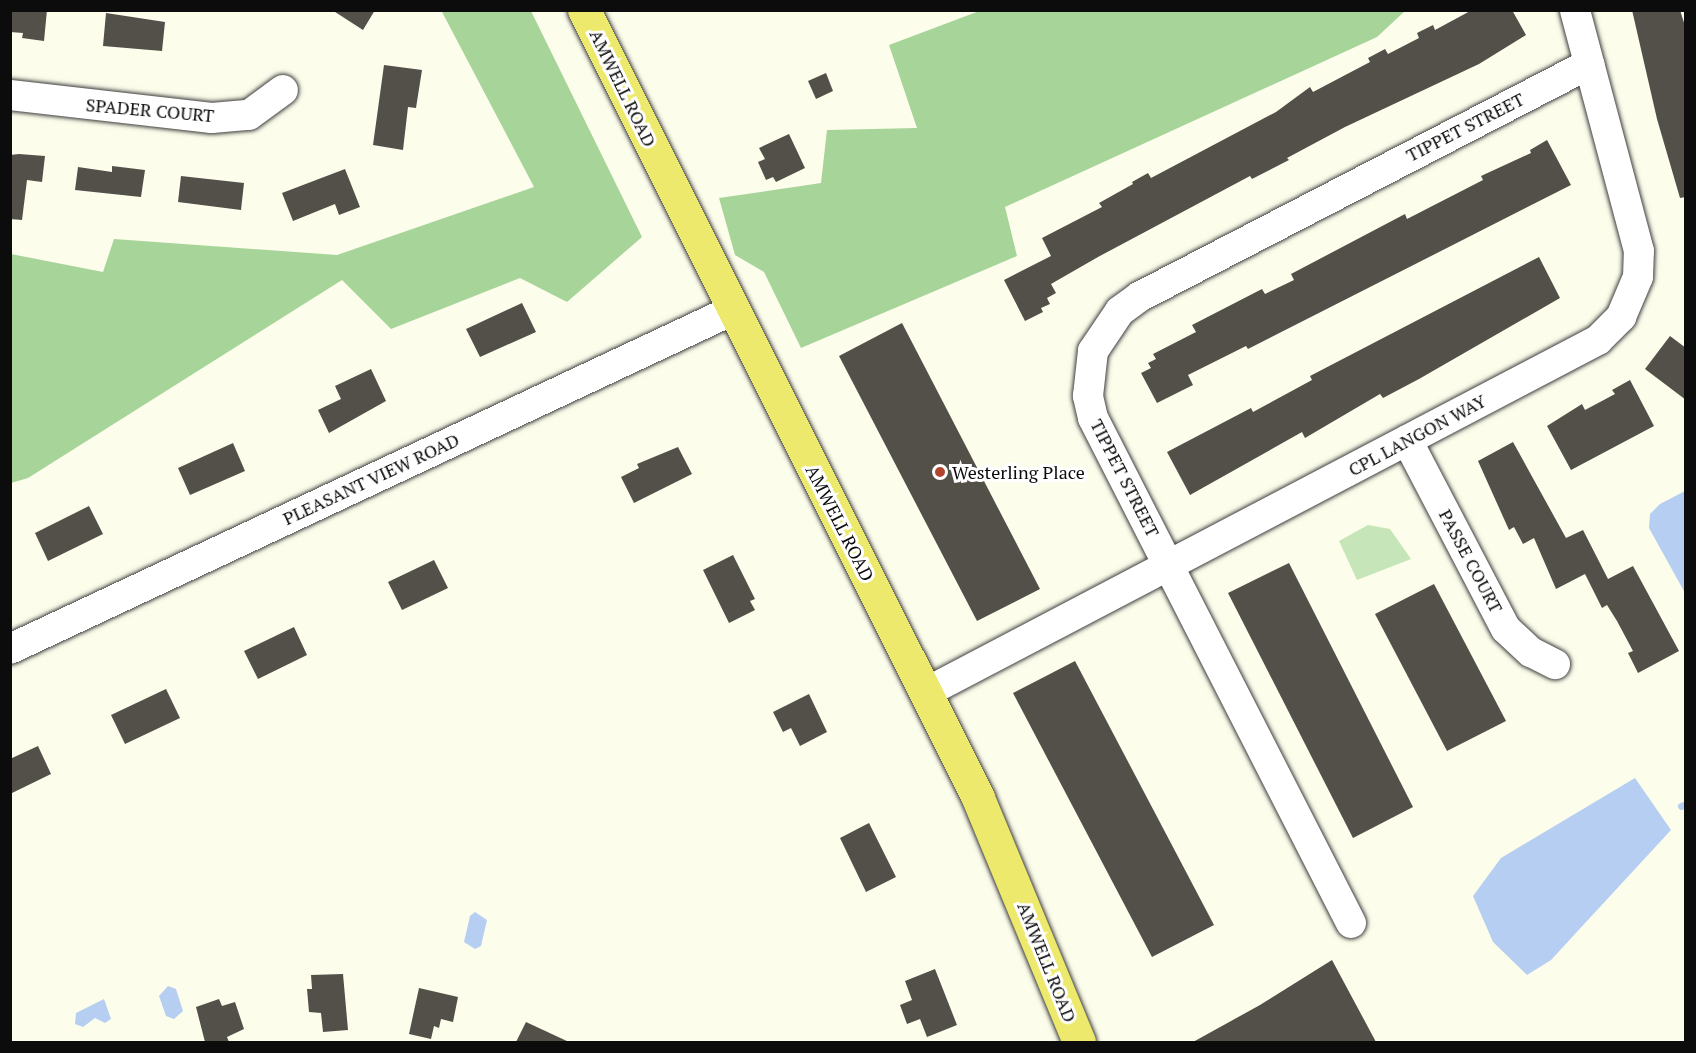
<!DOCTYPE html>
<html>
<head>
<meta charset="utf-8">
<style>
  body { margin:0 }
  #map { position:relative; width:1696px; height:1053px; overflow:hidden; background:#fdfdec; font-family:"PT Serif",serif }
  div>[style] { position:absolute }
  .green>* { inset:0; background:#c6e5b9 }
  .forest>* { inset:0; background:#a7d499 }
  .water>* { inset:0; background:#b5cef1 }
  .stream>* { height:7px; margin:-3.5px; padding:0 3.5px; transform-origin:3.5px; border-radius:3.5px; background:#b5cef1 }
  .building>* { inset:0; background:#534f49 }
  .roads { filter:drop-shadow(0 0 2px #3f3f3f) drop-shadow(0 0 2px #3f3f3f) }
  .minor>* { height:30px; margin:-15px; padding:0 15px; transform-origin:15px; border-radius:15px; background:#fff }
  .major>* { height:33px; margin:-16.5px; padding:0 16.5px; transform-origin:16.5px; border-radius:16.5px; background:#ede96c }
  .dots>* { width:16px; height:16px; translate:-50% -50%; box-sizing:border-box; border:3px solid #fff; border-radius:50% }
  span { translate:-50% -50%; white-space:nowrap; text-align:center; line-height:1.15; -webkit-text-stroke:6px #fff; paint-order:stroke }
  .street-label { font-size:18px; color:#0c0c0c }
  .poi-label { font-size:18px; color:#0c0c0c }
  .left { translate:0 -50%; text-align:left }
  .frame { position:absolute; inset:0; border:12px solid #0c0c0c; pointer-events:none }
</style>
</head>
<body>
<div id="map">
  <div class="green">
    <div style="clip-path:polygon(1368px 525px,1390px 529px,1411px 559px,1357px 580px,1339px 541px)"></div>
  </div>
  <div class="forest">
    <div style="clip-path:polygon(441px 10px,531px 11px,642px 237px,567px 302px,520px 278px,391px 329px,342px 280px,28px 478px,11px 483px,11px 254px,103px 272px,114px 239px,337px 255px,534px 187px)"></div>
    <div style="clip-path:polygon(982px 10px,1405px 10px,1405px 11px,1377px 37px,1005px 207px,1017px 256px,801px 348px,764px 272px,735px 255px,719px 198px,821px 183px,827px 130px,917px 128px,889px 45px)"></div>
  </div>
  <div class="water">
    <div style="clip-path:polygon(1685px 491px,1685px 593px,1649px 528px,1650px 514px,1660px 504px)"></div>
    <div style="clip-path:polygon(1635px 778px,1671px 830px,1551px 960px,1527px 975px,1493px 942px,1473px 896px,1501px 858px)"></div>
    <div style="clip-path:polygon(475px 912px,487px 920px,481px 946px,475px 949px,464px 942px,470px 916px)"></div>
    <div style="clip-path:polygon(168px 986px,176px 989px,183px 1011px,174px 1019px,166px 1016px,159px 996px)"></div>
    <div style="clip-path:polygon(104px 999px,111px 1019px,105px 1023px,95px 1018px,83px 1027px,75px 1024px,76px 1013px)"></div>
  </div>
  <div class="stream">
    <div style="left:1681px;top:806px;width:5px;rotate:-22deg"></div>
  </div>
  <div class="building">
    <div style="clip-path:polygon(10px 10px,47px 10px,44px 41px,22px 38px,23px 33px,10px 32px)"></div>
    <div style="clip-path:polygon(332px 10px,375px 10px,363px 30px)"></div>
    <div style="clip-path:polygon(1472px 10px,1512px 10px,1526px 35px,1479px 64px,1345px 127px,1287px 158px,1289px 160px,1252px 179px,1250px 176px,1098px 257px,1051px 284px,1056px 293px,1047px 298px,1050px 304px,1041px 308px,1043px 312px,1025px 321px,1004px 280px,1051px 256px,1042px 238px,1102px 207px,1099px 203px,1133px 184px,1132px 182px,1148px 173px,1151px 178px,1276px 112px,1310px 87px,1313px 92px,1370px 62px,1368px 58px,1385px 49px,1388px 54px,1419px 38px,1417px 33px,1433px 25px,1435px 30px)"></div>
    <div style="clip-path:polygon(1632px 10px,1680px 10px,1686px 29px,1686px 197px,1680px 198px,1657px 119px)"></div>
    <div style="clip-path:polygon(106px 13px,165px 22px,162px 51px,103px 46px)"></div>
    <div style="clip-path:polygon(384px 65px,422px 70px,416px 108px,408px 107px,403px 150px,373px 145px)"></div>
    <div style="clip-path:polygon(826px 73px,833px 91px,816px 99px,808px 81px)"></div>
    <div style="clip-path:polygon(789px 134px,805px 168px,776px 182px,773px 177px,766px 180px,758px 162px,765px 159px,759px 148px)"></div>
    <div style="clip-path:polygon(1547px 140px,1571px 185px,1248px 349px,1246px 346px,1188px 375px,1193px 385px,1157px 403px,1141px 373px,1151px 368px,1148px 363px,1156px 359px,1153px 354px,1196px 332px,1192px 325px,1262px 289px,1265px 294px,1294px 280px,1291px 274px,1405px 214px,1407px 219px,1483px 180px,1481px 176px,1531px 153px,1530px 150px)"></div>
    <div style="clip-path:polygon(19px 154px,45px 156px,42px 182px,27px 180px,22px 220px,10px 219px,10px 155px)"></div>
    <div style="clip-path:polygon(112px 166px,145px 170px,141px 197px,75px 190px,78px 167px,112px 172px)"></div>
    <div style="clip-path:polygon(345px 169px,360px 207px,339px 215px,335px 204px,293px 221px,282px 193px)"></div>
    <div style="clip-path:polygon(181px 176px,244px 183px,241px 210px,178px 202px)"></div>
    <div style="clip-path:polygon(1539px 257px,1560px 298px,1419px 379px,1383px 398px,1380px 394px,1305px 438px,1302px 432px,1190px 495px,1167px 452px,1251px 408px,1253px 412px,1312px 380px,1310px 376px)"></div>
    <div style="clip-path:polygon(522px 303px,536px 332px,480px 357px,466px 329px)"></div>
    <div style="clip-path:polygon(902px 323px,1040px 589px,977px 621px,839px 356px)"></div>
    <div style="clip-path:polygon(1670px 336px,1686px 348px,1686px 400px,1645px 369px)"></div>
    <div style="clip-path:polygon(371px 369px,386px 401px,329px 433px,318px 410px,341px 399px,335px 386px)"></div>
    <div style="clip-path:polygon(1630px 380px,1654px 426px,1571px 470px,1547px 426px,1582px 404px,1585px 410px,1615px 394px,1612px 390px)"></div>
    <div style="clip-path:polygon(1513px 442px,1566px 538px,1583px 530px,1608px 579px,1633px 566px,1679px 651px,1638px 673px,1628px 653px,1633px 651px,1617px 621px,1607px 605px,1602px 608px,1585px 574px,1556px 589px,1534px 538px,1523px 544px,1514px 527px,1509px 530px,1478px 461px)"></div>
    <div style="clip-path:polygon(233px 443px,245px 471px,190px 495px,178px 468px)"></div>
    <div style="clip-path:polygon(678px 447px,692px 474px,634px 503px,621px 477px,639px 468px,637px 464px)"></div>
    <div style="clip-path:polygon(89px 506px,103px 534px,48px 561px,35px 533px)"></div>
    <div style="clip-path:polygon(733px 555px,755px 599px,750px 601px,755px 610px,729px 623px,703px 570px)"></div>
    <div style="clip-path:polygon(434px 560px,448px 588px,402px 610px,388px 582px)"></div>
    <div style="clip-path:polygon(1289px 563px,1413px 807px,1353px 838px,1228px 593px)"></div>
    <div style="clip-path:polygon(1434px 584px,1506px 721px,1447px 751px,1375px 614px)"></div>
    <div style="clip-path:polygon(294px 627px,307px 655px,258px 679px,244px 651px)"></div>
    <div style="clip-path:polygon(1075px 661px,1214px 925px,1152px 957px,1013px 693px)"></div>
    <div style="clip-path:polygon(166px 689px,180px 718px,125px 744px,111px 715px)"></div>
    <div style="clip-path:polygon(809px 694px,827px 732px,800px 746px,791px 728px,783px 732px,773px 712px)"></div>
    <div style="clip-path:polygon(38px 746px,51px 774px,10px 794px,10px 759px)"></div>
    <div style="clip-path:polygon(869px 823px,896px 877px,866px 892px,840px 838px)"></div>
    <div style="clip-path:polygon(1332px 960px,1376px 1042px,1193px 1042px,1260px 1005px)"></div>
    <div style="clip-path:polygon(935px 969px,957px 1025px,927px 1037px,920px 1019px,907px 1024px,900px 1005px,912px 1000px,905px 981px)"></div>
    <div style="clip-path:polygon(343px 974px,348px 1030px,323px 1032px,321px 1013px,309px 1012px,307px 989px,312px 989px,311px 975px)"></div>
    <div style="clip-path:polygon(419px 988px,458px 997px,453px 1022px,441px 1019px,439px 1028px,434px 1026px,431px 1039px,409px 1034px)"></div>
    <div style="clip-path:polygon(219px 999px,222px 1006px,235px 1002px,244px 1029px,227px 1037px,229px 1042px,205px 1042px,196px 1007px)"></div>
    <div style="clip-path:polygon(526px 1022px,569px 1042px,516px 1042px)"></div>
  </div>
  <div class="roads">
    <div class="minor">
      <div style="left:10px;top:95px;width:203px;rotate:6.5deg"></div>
      <div style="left:212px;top:118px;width:37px;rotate:-5deg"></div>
      <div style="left:249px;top:115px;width:42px;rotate:-36.3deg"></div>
      <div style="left:1407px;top:440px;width:213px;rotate:62.4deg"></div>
      <div style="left:1506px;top:629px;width:34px;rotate:43deg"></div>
      <div style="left:1531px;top:652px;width:27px;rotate:27deg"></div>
      <div style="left:10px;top:649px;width:799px;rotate:-25.12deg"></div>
      <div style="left:925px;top:693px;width:760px;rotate:-27.68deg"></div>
      <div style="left:1598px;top:340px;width:33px;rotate:-45deg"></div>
      <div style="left:1621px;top:317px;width:43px;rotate:-67deg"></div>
      <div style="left:1638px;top:277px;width:26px;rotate:-88deg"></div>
      <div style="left:1639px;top:251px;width:249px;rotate:-104.9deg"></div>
      <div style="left:1351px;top:923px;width:567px;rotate:-117.06deg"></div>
      <div style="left:1093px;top:418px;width:23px;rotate:-103deg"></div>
      <div style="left:1088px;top:396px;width:45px;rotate:-83.7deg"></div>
      <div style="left:1093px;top:351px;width:48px;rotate:-56deg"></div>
      <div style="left:1120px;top:311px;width:24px;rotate:-36deg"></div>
      <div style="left:1139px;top:297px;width:507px;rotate:-27.37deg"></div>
    </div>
    <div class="major">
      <div style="left:584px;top:10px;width:881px;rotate:63.43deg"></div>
      <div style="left:978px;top:798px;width:264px;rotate:67.5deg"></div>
    </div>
  </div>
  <div class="dots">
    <div style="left:940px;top:472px;background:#b0452f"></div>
  </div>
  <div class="street-label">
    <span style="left:623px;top:88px;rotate:64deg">AMWELL ROAD</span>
    <span style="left:150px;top:110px;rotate:5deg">SPADER COURT</span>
    <span style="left:1465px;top:127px;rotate:-27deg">TIPPET STREET</span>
    <span style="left:1417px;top:435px;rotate:-28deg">CPL LANGON WAY</span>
    <span style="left:1125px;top:478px;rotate:63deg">TIPPET STREET</span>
    <span style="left:371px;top:479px;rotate:-25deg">PLEASANT VIEW ROAD</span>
    <span style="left:840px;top:523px;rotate:63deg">AMWELL ROAD</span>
    <span style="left:1471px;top:561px;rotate:62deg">PASSE COURT</span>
    <span style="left:1047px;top:962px;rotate:68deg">AMWELL ROAD</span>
  </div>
  <div class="poi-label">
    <span class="left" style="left:952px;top:472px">Westerling Place</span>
  </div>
  <div class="frame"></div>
</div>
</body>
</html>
